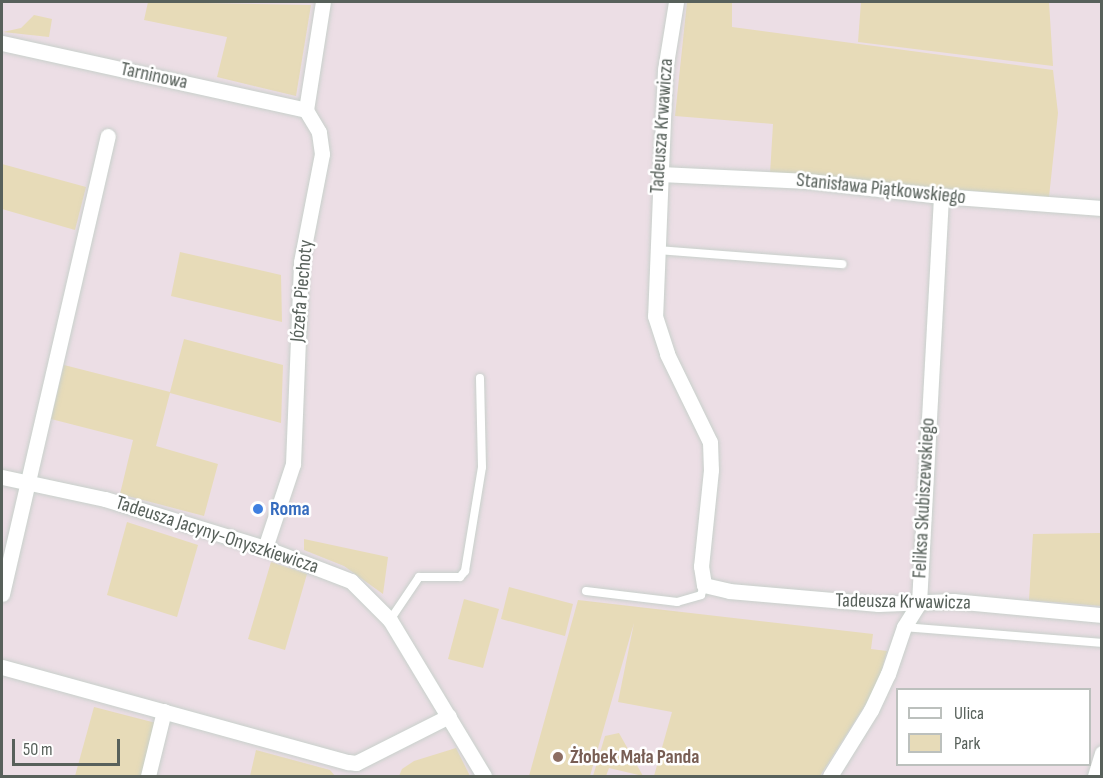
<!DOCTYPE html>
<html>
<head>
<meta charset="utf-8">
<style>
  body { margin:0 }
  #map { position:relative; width:1103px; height:778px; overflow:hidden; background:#ecdee5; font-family:"Sofia Sans Condensed",sans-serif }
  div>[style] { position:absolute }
  .green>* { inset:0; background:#e7dbb8 }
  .roads { filter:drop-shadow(0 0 2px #c8d0cb) drop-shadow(0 0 2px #c8d0cb) }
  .service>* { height:8px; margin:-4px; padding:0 4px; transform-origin:4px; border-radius:4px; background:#fff }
  .minor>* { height:15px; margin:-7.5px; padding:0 7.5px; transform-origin:7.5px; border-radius:7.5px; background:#fff }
  .dots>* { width:16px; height:16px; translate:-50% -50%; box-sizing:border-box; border:3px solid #fff; border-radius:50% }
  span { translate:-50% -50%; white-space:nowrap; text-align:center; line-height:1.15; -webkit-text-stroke:5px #fff; paint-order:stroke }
  .street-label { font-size:20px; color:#58615b }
  .shop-label { font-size:20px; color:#366cbe; font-weight:700 }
  .left { translate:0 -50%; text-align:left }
  .education-label { font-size:20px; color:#785e54; font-weight:700 }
  .frame { position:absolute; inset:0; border:3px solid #58615b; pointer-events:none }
  .legend { position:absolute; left:896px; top:688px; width:195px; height:78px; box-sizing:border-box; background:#fff; border:2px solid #bcc0bd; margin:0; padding:8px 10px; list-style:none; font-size:18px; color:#58615b }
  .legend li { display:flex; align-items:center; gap:12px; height:30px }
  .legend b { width:30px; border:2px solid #bcc0bd }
  .scale { position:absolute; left:12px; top:739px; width:108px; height:27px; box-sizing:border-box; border:3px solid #58615b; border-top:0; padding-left:8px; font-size:18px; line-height:21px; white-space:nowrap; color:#58615b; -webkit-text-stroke:4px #fff; paint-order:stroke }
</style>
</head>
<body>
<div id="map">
  <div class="green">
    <div style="clip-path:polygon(148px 2px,311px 5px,296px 96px,217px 77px,227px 37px,144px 20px)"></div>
    <div style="clip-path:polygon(687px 2px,732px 2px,732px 27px,1053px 70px,1058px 113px,1049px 197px,770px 174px,773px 124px,675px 116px)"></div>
    <div style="clip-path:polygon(861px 2px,1049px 2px,1053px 66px,858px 42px)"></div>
    <div style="clip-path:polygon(34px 15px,52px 19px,49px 37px,3px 32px,21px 28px)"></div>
    <div style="clip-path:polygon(2px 164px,86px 187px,75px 230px,2px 209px)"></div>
    <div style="clip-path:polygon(180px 252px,281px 275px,282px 322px,171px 296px)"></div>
    <div style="clip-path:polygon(184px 339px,283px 365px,281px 423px,170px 393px,156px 446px,218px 464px,204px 516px,120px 494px,133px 440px,51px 419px,64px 365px,170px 392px)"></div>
    <div style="clip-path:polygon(127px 522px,198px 545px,177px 617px,107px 595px)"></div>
    <div style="clip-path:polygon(1101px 533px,1101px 606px,1029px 600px,1033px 534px)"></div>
    <div style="clip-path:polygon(304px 539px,388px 557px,383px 594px,344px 566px,304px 550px)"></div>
    <div style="clip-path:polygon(271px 562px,307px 574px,285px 650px,248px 639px)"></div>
    <div style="clip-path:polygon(509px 587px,573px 604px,565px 636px,501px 619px)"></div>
    <div style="clip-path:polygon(464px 599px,499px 609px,483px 668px,448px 659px)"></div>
    <div style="clip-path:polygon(578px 600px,873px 634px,871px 649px,887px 651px,877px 686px,820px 776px,654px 776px,672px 712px,618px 702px,634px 623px,590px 776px,529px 776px)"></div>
    <div style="clip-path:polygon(94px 707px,156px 723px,142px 776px,75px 776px)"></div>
    <div style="clip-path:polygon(619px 733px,643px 776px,609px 768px,606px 776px,593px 776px,605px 736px)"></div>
    <div style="clip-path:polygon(456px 748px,470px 776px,399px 776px,402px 769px,414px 761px)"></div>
    <div style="clip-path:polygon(256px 750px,330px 770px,335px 776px,250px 776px)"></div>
  </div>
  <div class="roads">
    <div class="service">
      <div style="left:658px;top:250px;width:185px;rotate:4.4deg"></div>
      <div style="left:586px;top:591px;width:92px;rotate:6.9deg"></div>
      <div style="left:677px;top:602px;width:25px;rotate:-16deg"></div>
      <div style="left:701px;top:595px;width:10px;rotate:-73deg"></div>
      <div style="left:390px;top:620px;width:52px;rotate:-56deg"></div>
      <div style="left:419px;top:577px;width:41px"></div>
      <div style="left:460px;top:577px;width:8px;rotate:-50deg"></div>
      <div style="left:465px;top:571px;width:105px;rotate:-80.7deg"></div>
      <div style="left:482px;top:467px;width:89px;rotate:-91.3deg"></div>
      <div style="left:904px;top:627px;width:199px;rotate:4.6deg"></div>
    </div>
    <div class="minor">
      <div style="left:676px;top:2px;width:69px;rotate:99.2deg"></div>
      <div style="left:665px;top:70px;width:246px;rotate:92.3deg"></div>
      <div style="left:655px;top:316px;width:40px;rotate:72deg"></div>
      <div style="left:667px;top:354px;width:98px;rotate:64deg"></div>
      <div style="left:710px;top:442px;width:28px;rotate:88deg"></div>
      <div style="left:711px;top:470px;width:97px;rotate:95.9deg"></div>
      <div style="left:701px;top:566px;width:19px;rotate:81deg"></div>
      <div style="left:704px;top:585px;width:26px;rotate:13deg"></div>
      <div style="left:729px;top:591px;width:150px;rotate:5deg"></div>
      <div style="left:878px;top:604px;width:75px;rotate:-2.3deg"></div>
      <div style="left:953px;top:601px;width:150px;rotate:5.4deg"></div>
      <div style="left:2px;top:43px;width:311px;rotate:12.4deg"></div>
      <div style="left:660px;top:174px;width:148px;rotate:2.7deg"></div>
      <div style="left:808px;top:181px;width:134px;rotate:6.4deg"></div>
      <div style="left:941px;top:196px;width:161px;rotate:4.3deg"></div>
      <div style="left:2px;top:477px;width:105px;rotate:12.1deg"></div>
      <div style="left:105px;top:499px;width:167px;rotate:17deg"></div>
      <div style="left:265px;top:548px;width:92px;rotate:21deg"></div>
      <div style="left:351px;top:581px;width:55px;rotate:45deg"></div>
      <div style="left:390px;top:620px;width:182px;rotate:58.9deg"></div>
      <div style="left:265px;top:548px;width:89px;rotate:-71.6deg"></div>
      <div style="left:293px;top:464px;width:202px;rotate:-87.7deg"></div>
      <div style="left:301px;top:262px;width:110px;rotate:-79deg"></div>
      <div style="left:322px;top:154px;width:22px;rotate:-98deg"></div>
      <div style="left:319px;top:132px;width:26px;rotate:-121deg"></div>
      <div style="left:306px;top:110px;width:109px;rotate:-81.1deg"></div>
      <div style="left:2px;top:594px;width:470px;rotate:-77deg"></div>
      <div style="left:2px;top:667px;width:359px;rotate:15.4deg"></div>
      <div style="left:348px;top:762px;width:8px;rotate:7deg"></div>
      <div style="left:356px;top:763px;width:104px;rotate:-26.8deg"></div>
      <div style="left:148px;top:776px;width:67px;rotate:-76.2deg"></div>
      <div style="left:830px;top:776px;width:78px;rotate:-58.2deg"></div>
      <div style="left:871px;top:710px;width:40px;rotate:-65deg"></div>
      <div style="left:888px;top:674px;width:50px;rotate:-71.2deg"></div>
      <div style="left:904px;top:627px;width:28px;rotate:-58deg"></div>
      <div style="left:919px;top:603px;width:408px;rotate:-86.9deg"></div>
      <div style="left:1095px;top:776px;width:24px;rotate:-73deg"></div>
    </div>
  </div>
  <div class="dots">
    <div style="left:258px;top:509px;background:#3f7fe0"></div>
    <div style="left:558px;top:757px;background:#8d6e63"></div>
  </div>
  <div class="street-label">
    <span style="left:154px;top:76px;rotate:12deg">Tarninowa</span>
    <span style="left:662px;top:126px;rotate:-86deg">Tadeusza Krwawicza</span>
    <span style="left:881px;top:189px;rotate:6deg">Stanisława Piątkowskiego</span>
    <span style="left:302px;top:291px;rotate:-85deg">Józefa Piechoty</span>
    <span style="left:924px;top:498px;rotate:-87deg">Feliksa Skubiszewskiego</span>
    <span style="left:217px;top:535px;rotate:18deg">Tadeusza Jacyny-Onyszkiewicza</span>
    <span style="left:903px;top:602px;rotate:1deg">Tadeusza Krwawicza</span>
  </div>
  <div class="shop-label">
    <span class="left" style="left:270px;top:509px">Roma</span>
  </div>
  <div class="education-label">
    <span class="left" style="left:570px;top:757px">Żłobek Mała Panda</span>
  </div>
  <div class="frame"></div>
  <ul class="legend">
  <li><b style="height:8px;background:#fff"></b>Ulica</li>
  <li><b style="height:16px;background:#e7dbb8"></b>Park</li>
  </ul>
  <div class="scale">50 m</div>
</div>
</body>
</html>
